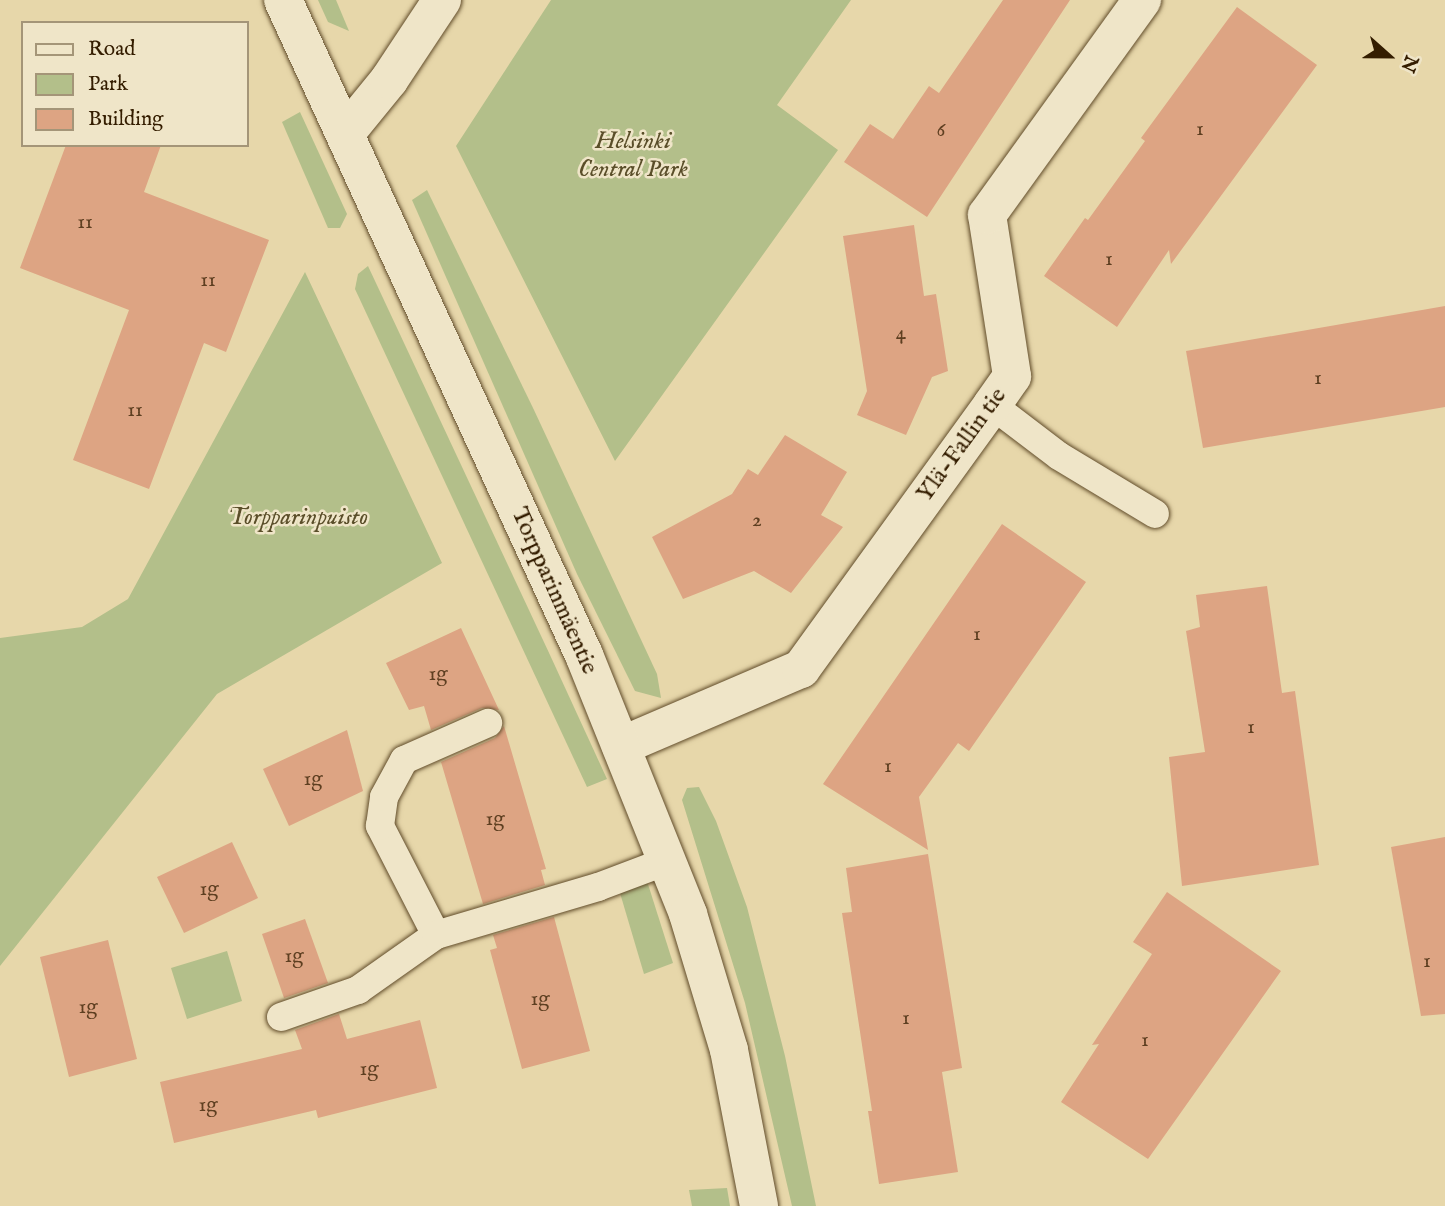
<!DOCTYPE html>
<html>
<head>
<meta charset="utf-8">
<style>
  body { margin:0 }
  #map { position:relative; width:1445px; height:1206px; overflow:hidden; background:#e7d7aa; font-family:"IM FELL English",serif }
  div>[style] { position:absolute }
  .green>* { inset:0; background:#b3bf8a }
  .building>* { inset:0; background:#dda483 }
  .roads { filter:drop-shadow(0 0 2px #614c2a) drop-shadow(0 0 2px #614c2a) }
  .service>* { height:28px; margin:-14px; padding:0 14px; transform-origin:14px; border-radius:14px; background:#efe5c8 }
  .minor>* { height:38px; margin:-19px; padding:0 19px; transform-origin:19px; border-radius:19px; background:#efe5c8 }
  .tertiary>* { height:38px; margin:-19px; padding:0 19px; transform-origin:19px; border-radius:19px; background:#efe5c8 }
  span { translate:-50% -50%; white-space:nowrap; text-align:center; line-height:1.15; -webkit-text-stroke:5px #efe5c8; paint-order:stroke }
  .number-label { font-size:21px; color:#5e3f21 }
  .number-label span { -webkit-text-stroke-width:0 }
  .park-label { font-size:24px; color:#5a4e29; font-style:italic }
  .street-label { font-size:24px; color:#341d00 }
  .legend { position:absolute; left:21px; top:21px; width:228px; height:126px; box-sizing:border-box; background:#efe5c8; border:2px solid #a49578; margin:0; padding:9px 12px; list-style:none; font-size:21px; color:#341d00 }
  .legend li { display:flex; align-items:center; gap:14px; height:35px }
  .legend b { width:35px; border:2px solid #a49578 }
  .north { position:absolute; left:1354px; top:21px; width:70px; height:70px; -webkit-text-stroke:5px #efe5c8; paint-order:stroke; rotate:111deg; font-size:19px; font-weight:700; line-height:28px; text-align:center; color:#341d00 }
  .north::after { content:''; display:block; margin:auto; width:24px; height:32px; background:#341d00; clip-path:polygon(50% 0,100% 100%,50% 72%,0 100%) }
</style>
</head>
<body>
<div id="map">
  <div class="green">
    <div style="clip-path:polygon(318px 0,336px 0,349px 31px,328px 22px)"></div>
    <div style="clip-path:polygon(551px 0,851px 0,777px 105px,838px 150px,615px 461px,456px 146px)"></div>
    <div style="clip-path:polygon(300px 112px,347px 214px,340px 228px,328px 228px,282px 122px)"></div>
    <div style="clip-path:polygon(427px 190px,534px 410px,657px 674px,661px 698px,635px 691px,577px 574px,412px 200px)"></div>
    <div style="clip-path:polygon(368px 266px,550px 655px,607px 779px,587px 787px,355px 289px,358px 274px)"></div>
    <div style="clip-path:polygon(305px 272px,442px 563px,217px 694px,0 966px,0 638px,82px 627px,128px 599px)"></div>
    <div style="clip-path:polygon(699px 787px,716px 821px,747px 907px,785px 1056px,816px 1206px,792px 1206px,745px 1003px,682px 800px,687px 788px)"></div>
    <div style="clip-path:polygon(647px 881px,673px 963px,644px 974px,620px 893px)"></div>
    <div style="clip-path:polygon(227px 951px,242px 1001px,187px 1019px,171px 968px)"></div>
    <div style="clip-path:polygon(727px 1188px,730px 1206px,692px 1206px,689px 1190px)"></div>
  </div>
  <div class="building">
    <div style="clip-path:polygon(1003px 0,1070px 0,927px 217px,844px 162px,870px 124px,893px 139px,929px 86px,939px 93px)"></div>
    <div style="clip-path:polygon(1237px 7px,1317px 65px,1171px 264px,1169px 250px,1117px 327px,1044px 276px,1085px 218px,1088px 220px,1145px 141px,1141px 138px)"></div>
    <div style="clip-path:polygon(66px 145px,161px 145px,144px 192px,269px 240px,226px 352px,204px 343px,149px 489px,73px 460px,129px 310px,20px 268px)"></div>
    <div style="clip-path:polygon(914px 225px,924px 296px,936px 294px,948px 371px,932px 377px,906px 435px,857px 415px,867px 391px,843px 236px)"></div>
    <div style="clip-path:polygon(1445px 306px,1445px 407px,1203px 448px,1186px 351px)"></div>
    <div style="clip-path:polygon(785px 435px,847px 472px,821px 515px,843px 527px,791px 593px,754px 571px,683px 599px,652px 537px,732px 494px,748px 469px,758px 475px)"></div>
    <div style="clip-path:polygon(1002px 524px,1086px 582px,969px 751px,958px 743px,919px 797px,928px 850px,823px 784px)"></div>
    <div style="clip-path:polygon(1267px 586px,1282px 693px,1295px 691px,1319px 865px,1182px 886px,1169px 757px,1205px 752px,1186px 631px,1200px 627px,1196px 595px)"></div>
    <div style="clip-path:polygon(461px 628px,499px 710px,482px 708px,431px 730px,424px 706px,409px 710px,386px 663px)"></div>
    <div style="clip-path:polygon(504px 726px,546px 869px,541px 870px,545px 885px,483px 904px,441px 762px,495px 738px)"></div>
    <div style="clip-path:polygon(347px 730px,363px 791px,289px 826px,263px 769px)"></div>
    <div style="clip-path:polygon(1445px 837px,1445px 1014px,1421px 1016px,1391px 847px)"></div>
    <div style="clip-path:polygon(232px 842px,258px 898px,184px 933px,157px 877px)"></div>
    <div style="clip-path:polygon(928px 854px,962px 1068px,942px 1072px,958px 1172px,879px 1184px,868px 1111px,872px 1111px,842px 913px,852px 912px,846px 868px)"></div>
    <div style="clip-path:polygon(1167px 892px,1281px 971px,1148px 1159px,1061px 1102px,1099px 1044px,1092px 1045px,1152px 954px,1133px 942px)"></div>
    <div style="clip-path:polygon(554px 917px,590px 1051px,522px 1069px,490px 950px,497px 948px,493px 935px)"></div>
    <div style="clip-path:polygon(305px 919px,328px 983px,284px 998px,262px 934px)"></div>
    <div style="clip-path:polygon(108px 940px,137px 1059px,69px 1077px,40px 957px)"></div>
    <div style="clip-path:polygon(339px 1014px,347px 1039px,420px 1020px,437px 1088px,318px 1118px,316px 1110px,174px 1143px,160px 1082px,302px 1049px,295px 1030px)"></div>
  </div>
  <div class="roads">
    <div class="service">
      <div style="left:992px;top:405px;width:84px;rotate:37.3deg"></div>
      <div style="left:1059px;top:456px;width:112px;rotate:31.1deg"></div>
      <div style="left:436px;top:935px;width:123px;rotate:-117.2deg"></div>
      <div style="left:380px;top:826px;width:29px;rotate:-82deg"></div>
      <div style="left:384px;top:797px;width:42px;rotate:-61.6deg"></div>
      <div style="left:404px;top:760px;width:92px;rotate:-23.8deg"></div>
      <div style="left:281px;top:1017px;width:82px;rotate:-19.3deg"></div>
      <div style="left:358px;top:990px;width:95px;rotate:-35.2deg"></div>
      <div style="left:436px;top:935px;width:169px;rotate:-16.5deg"></div>
      <div style="left:598px;top:887px;width:74px;rotate:-20.6deg"></div>
    </div>
    <div class="minor">
      <div style="left:345px;top:134px;width:70px;rotate:-50.8deg"></div>
      <div style="left:389px;top:80px;width:96px;rotate:-56.5deg"></div>
      <div style="left:621px;top:746px;width:196px;rotate:-23.2deg"></div>
      <div style="left:801px;top:669px;width:326px;rotate:-54.1deg"></div>
      <div style="left:992px;top:405px;width:35px;rotate:-55deg"></div>
      <div style="left:1012px;top:376px;width:163px;rotate:-98.8deg"></div>
      <div style="left:987px;top:215px;width:265px;rotate:-54.2deg"></div>
    </div>
    <div class="tertiary">
      <div style="left:283px;top:0;width:721px;rotate:65.32deg"></div>
      <div style="left:584px;top:655px;width:279px;rotate:68.1deg"></div>
      <div style="left:688px;top:914px;width:142px;rotate:73.2deg"></div>
      <div style="left:729px;top:1050px;width:159px;rotate:79.1deg"></div>
    </div>
  </div>
  <div class="number-label">
    <span style="left:1200px;top:130px">1</span>
    <span style="left:941px;top:131px">6</span>
    <span style="left:85px;top:223px">11</span>
    <span style="left:1109px;top:260px">1</span>
    <span style="left:208px;top:281px">11</span>
    <span style="left:901px;top:334px">4</span>
    <span style="left:1318px;top:379px">1</span>
    <span style="left:135px;top:411px">11</span>
    <span style="left:757px;top:521px">2</span>
    <span style="left:977px;top:635px">1</span>
    <span style="left:438px;top:675px">1g</span>
    <span style="left:1251px;top:728px">1</span>
    <span style="left:888px;top:767px">1</span>
    <span style="left:313px;top:780px">1g</span>
    <span style="left:495px;top:820px">1g</span>
    <span style="left:209px;top:890px">1g</span>
    <span style="left:294px;top:957px">1g</span>
    <span style="left:1427px;top:962px">1</span>
    <span style="left:540px;top:1000px">1g</span>
    <span style="left:88px;top:1008px">1g</span>
    <span style="left:906px;top:1019px">1</span>
    <span style="left:1145px;top:1041px">1</span>
    <span style="left:369px;top:1070px">1g</span>
    <span style="left:208px;top:1106px">1g</span>
  </div>
  <div class="park-label">
    <span style="left:633px;top:156px">Helsinki<br>Central Park</span>
    <span style="left:298px;top:518px">Torpparinpuisto</span>
  </div>
  <div class="street-label">
    <span style="left:962px;top:445px;rotate:-54deg">Ylä-Fallin tie</span>
    <span style="left:554px;top:591px;rotate:66deg">Torpparinmäentie</span>
  </div>
  <ul class="legend">
  <li><b style="height:9px;background:#efe5c8"></b>Road</li>
  <li><b style="height:19px;background:#b3bf8a"></b>Park</li>
  <li><b style="height:19px;background:#dda483"></b>Building</li>
  </ul>
  <div class="north">N</div>
</div>
</body>
</html>
